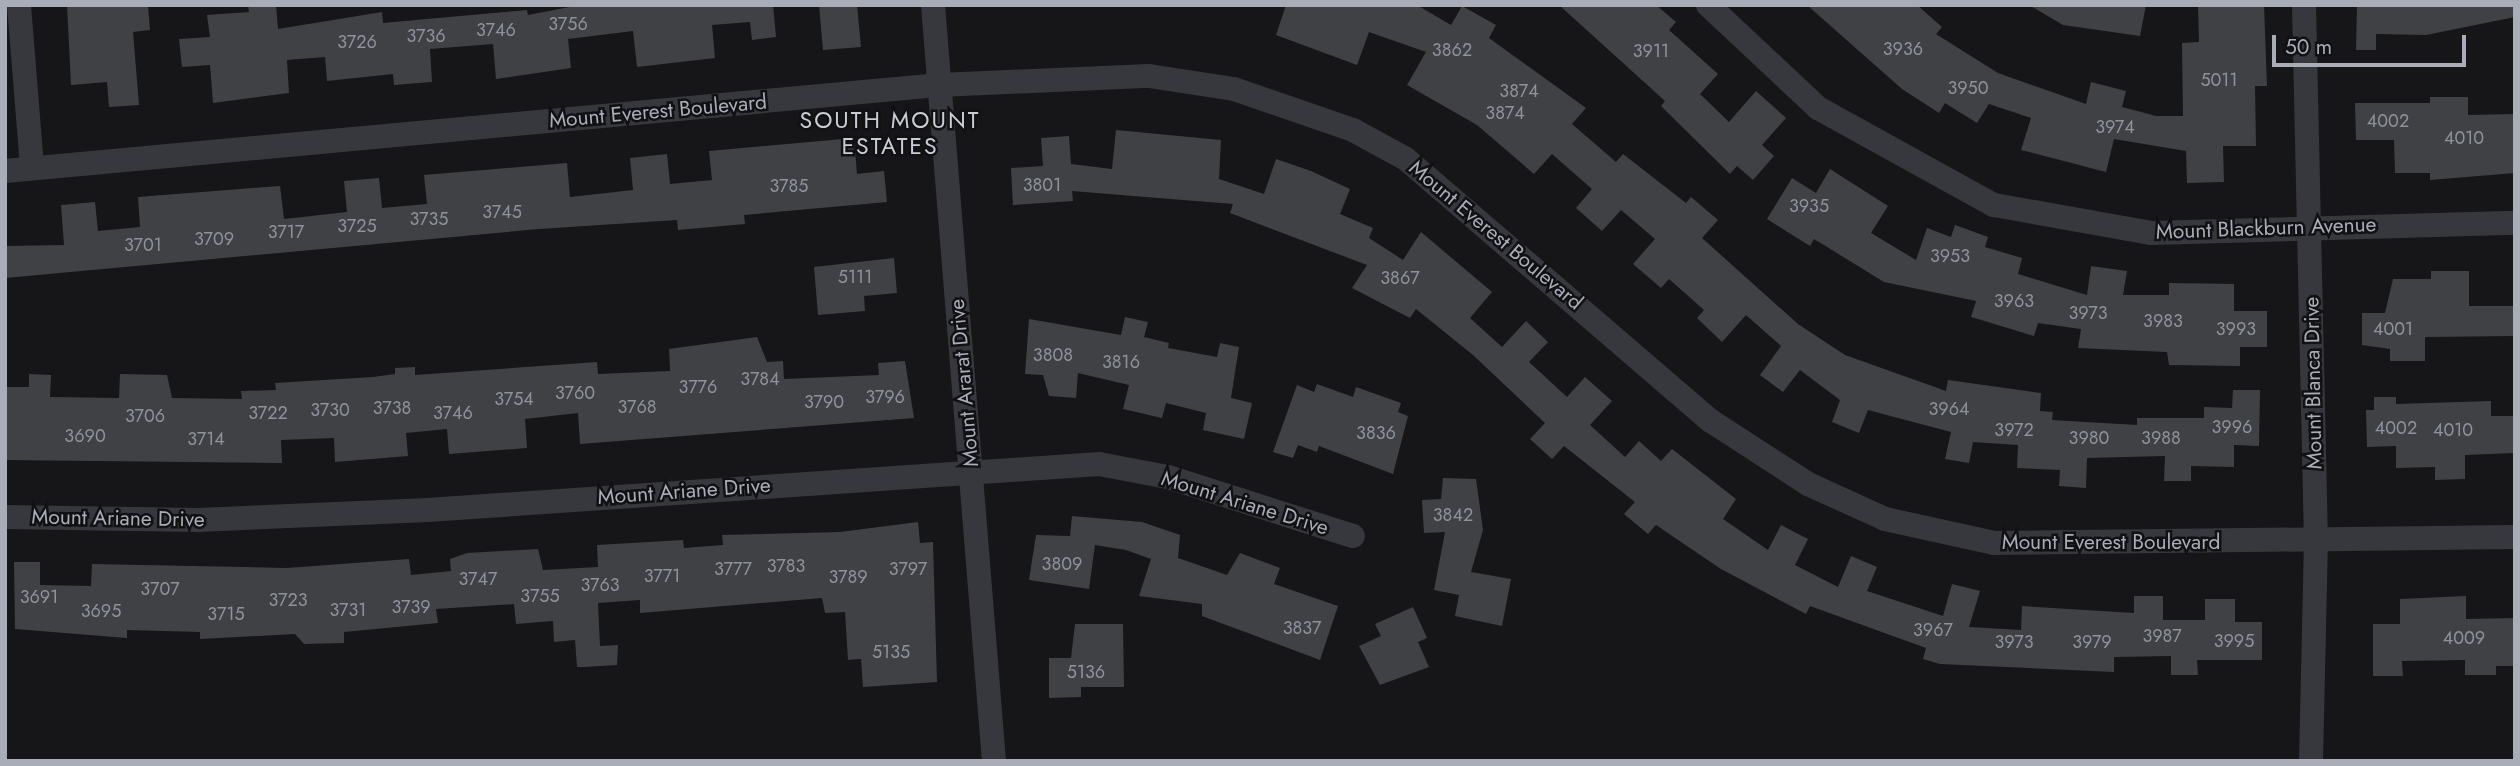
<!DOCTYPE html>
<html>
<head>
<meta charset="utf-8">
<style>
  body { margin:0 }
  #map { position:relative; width:2520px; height:766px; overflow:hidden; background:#161618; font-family:Jost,sans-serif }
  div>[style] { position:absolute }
  .building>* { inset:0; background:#404145 }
  .minor>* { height:24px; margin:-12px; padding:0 12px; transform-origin:12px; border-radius:12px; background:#37383d }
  span { translate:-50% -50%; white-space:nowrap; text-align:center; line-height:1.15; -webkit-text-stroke:5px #111113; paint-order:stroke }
  .number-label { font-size:18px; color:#8e929b }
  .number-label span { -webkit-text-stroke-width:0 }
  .street-label { font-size:21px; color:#a8adb8 }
  .neighbourhood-label { font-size:23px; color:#c9ccd4; letter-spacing:2px }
  .frame { position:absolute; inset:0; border:7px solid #a8adb8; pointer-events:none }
  .scale { position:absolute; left:2272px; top:35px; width:194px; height:32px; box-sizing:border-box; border:4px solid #a8adb8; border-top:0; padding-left:9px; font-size:21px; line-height:24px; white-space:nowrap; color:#a8adb8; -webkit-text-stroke:5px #111113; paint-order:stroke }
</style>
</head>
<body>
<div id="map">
  <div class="building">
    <div style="clip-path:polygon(67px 5px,148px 5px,150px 30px,133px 32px,139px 105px,109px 107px,107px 82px,71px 85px)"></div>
    <div style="clip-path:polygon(248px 5px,276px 5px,278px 29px,382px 12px,383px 23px,527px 10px,528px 15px,580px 5px,773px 5px,776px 37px,752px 40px,750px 22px,712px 25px,715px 58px,637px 67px,633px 31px,568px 39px,571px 68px,496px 79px,493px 44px,430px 49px,432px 82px,394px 85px,393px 74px,327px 81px,325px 57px,287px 60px,289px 93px,213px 103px,210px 65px,182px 67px,179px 39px,210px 37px,207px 15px,249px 12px)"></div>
    <div style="clip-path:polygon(819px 5px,857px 5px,861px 47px,823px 50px)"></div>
    <div style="clip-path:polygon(1286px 5px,1417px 5px,1451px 25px,1462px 6px,1496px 25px,1489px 38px,1586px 108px,1572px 124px,1616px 162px,1623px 154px,1686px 203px,1691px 197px,1718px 220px,1702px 238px,1798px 324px,1845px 355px,1946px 391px,1948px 380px,2041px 393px,2040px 411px,2053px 412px,2052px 420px,2137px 425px,2137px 418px,2204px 418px,2204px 407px,2232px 408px,2233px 390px,2260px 390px,2259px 446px,2234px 445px,2234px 467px,2191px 466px,2191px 481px,2164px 481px,2165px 456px,2087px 458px,2086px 488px,2059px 486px,2060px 470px,2017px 468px,2018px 445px,1973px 442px,1969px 463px,1945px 459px,1951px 432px,1868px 410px,1859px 433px,1832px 422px,1840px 400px,1800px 370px,1783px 392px,1760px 375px,1781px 346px,1746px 315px,1722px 342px,1697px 318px,1704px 310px,1669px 279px,1661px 288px,1633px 264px,1655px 239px,1621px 210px,1602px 231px,1576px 208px,1592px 189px,1552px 154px,1534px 174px,1477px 125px,1407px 85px,1426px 52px,1369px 32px,1357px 65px,1276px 35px)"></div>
    <div style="clip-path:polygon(1559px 5px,1656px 5px,1676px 22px,1669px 30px,1718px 74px,1700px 94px,1729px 122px,1756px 91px,1786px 118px,1762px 145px,1774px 156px,1753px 180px,1737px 166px,1730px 174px,1661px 106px,1665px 101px)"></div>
    <div style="clip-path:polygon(1807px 5px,1917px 5px,1942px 27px,1936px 34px,1998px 73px,2086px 104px,2091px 82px,2126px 91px,2122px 107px,2156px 116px,2183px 116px,2182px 43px,2199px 42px,2198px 5px,2264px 5px,2267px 86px,2255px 86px,2256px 146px,2223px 146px,2224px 182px,2187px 183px,2186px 151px,2114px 139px,2106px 172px,2021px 150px,2031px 118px,1989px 104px,1977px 123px,1945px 103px,1939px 113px,1902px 89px)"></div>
    <div style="clip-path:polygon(2029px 5px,2146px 5px,2140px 36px,2063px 25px)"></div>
    <div style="clip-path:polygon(2357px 5px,2515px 5px,2515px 17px,2426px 35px,2376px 34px,2376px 50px,2356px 50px)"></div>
    <div style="clip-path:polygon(2430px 97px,2468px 97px,2468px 115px,2515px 114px,2515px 173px,2430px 180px,2430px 173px,2395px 173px,2394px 140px,2356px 140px,2355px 103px,2430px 103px)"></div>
    <div style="clip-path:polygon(1116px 130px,1221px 140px,1219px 179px,1264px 194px,1276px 159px,1311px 171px,1350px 189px,1340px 214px,1373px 228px,1369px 238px,1403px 260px,1421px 232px,1492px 292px,1470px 318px,1502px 347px,1526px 321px,1548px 342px,1529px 362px,1567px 397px,1585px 377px,1612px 401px,1590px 425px,1625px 457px,1639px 441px,1661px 461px,1672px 449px,1736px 499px,1723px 519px,1768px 550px,1781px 525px,1808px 539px,1795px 565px,1838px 587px,1851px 556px,1877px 567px,1867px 591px,1943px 616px,1952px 584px,1980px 591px,1969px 627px,2021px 630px,2022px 606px,2134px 613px,2134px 596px,2163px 596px,2163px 620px,2205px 620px,2205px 599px,2235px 599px,2235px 622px,2262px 622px,2262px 660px,2197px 660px,2198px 675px,2171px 675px,2171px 656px,2114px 657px,2114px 672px,1940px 664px,1923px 659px,1926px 648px,1810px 606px,1806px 614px,1721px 569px,1656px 525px,1648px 534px,1624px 514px,1635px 502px,1564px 446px,1552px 459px,1530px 439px,1545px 423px,1473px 355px,1416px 309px,1410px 318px,1352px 288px,1367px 265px,1230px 213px,1233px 204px,1072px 191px,1073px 201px,1013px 205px,1011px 168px,1043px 166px,1041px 138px,1069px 136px,1071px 164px,1112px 169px)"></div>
    <div style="clip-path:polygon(854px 138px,857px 174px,884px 171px,887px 202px,744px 215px,745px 224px,678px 230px,677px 220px,539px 229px,5px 278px,5px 246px,64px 245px,61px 205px,95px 202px,98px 231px,140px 227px,138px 197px,280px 186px,284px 219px,347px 212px,344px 181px,379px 178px,382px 208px,427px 204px,424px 175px,567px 163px,570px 197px,633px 190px,630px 158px,667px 154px,670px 184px,712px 180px,709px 151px)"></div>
    <div style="clip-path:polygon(1830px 169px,1888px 206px,1871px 233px,1916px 260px,1927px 228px,1951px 237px,1955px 225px,1988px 237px,1985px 247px,2022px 258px,2018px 274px,2087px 295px,2091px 266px,2127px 271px,2123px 295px,2169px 295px,2169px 283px,2234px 284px,2234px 311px,2267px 311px,2267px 347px,2240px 347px,2240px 366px,2169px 365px,2167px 352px,2078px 348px,2081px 329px,2038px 323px,2034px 336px,1971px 317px,1976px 301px,1884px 282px,1814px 239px,1810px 246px,1767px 219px,1792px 178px,1816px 193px)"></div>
    <div style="clip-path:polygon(894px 258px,897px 293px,864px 296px,865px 311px,818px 315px,814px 267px)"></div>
    <div style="clip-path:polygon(2431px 271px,2469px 271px,2469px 306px,2515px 306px,2515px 336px,2425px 337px,2425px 361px,2390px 361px,2390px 349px,2362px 345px,2362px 313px,2385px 313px,2393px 279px,2431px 279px)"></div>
    <div style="clip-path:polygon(1125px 317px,1148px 322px,1144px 337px,1169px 343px,1168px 348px,1217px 357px,1220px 343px,1239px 347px,1231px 398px,1252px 403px,1244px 439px,1203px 430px,1206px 413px,1166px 403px,1162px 418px,1123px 409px,1129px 385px,1078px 373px,1076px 398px,1049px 396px,1043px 375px,1025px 374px,1029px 319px,1121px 335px)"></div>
    <div style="clip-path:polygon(757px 337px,767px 362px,783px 361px,784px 379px,879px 375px,878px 363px,905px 361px,914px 418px,580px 444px,578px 413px,525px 419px,527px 448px,449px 454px,447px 429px,406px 433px,408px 456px,360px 460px,335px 462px,334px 438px,281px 440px,282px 463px,5px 460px,5px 387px,29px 387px,29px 374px,51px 375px,50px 397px,119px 398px,120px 374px,167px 375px,172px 398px,242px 399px,241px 391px,276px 390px,275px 383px,373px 377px,395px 374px,395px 368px,415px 367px,415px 375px,597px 362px,598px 374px,670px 371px,669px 349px)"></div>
    <div style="clip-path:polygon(1317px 384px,1353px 397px,1356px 387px,1401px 403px,1398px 412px,1408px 416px,1393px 474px,1319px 446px,1317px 452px,1298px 445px,1293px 458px,1273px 452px,1297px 385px,1314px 392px)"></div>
    <div style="clip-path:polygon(2374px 397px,2396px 397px,2396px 404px,2491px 401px,2491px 416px,2515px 416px,2515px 453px,2465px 455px,2465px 479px,2435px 480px,2435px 467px,2396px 468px,2396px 446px,2367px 447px,2366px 410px,2374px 410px)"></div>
    <div style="clip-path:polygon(1443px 478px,1476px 479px,1483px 530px,1471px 572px,1511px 579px,1502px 626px,1455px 616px,1459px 595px,1434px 590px,1445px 532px,1424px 533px,1422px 500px,1441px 499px)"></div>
    <div style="clip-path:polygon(1072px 516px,1142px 522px,1180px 535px,1178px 558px,1227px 575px,1240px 553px,1280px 568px,1274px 584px,1338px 606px,1320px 660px,1202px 616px,1202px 604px,1139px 596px,1151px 559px,1126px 550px,1095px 545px,1089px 589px,1029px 580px,1036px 535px,1070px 536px)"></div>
    <div style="clip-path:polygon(918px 522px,920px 543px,933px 542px,937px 682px,863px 687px,861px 659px,848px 660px,845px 612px,825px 613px,822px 598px,640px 613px,640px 600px,598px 603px,600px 646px,618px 645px,617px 665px,584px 667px,577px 667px,575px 640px,554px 642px,553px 621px,516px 624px,514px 604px,436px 609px,438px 623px,344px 632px,344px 643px,304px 644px,295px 634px,200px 639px,200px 632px,127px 630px,127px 638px,15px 629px,14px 562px,40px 562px,40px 585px,91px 586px,92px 564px,287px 568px,409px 559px,411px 575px,451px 571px,450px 559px,467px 553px,538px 549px,543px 570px,598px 567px,597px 545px,683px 540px,684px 548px,723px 545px,722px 535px,840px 532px)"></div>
    <div style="clip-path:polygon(2466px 596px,2466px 619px,2515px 618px,2515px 666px,2496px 666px,2496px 675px,2465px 675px,2465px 660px,2402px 661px,2403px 676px,2373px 676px,2373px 624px,2400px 624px,2400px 599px)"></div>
    <div style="clip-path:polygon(1413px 607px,1427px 638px,1418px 642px,1429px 667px,1380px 685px,1359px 646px,1381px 636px,1375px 624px)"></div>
    <div style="clip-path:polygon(1075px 624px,1123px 624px,1124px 687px,1081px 687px,1081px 697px,1049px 698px,1049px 658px,1071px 658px)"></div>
  </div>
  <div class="minor">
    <div style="left:19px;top:5px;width:163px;rotate:85.4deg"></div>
    <div style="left:933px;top:5px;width:758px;rotate:85.39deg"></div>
    <div style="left:1708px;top:5px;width:151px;rotate:43.1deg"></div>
    <div style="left:1818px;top:108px;width:201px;rotate:28.9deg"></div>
    <div style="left:1994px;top:205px;width:159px;rotate:10.1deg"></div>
    <div style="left:2151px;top:233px;width:364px;rotate:-1.6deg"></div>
    <div style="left:2304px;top:5px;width:535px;rotate:88.72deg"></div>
    <div style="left:2316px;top:540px;width:221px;rotate:91.3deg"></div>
    <div style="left:5px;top:171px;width:939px;rotate:-5.26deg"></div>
    <div style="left:940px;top:85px;width:209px;rotate:-2.5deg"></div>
    <div style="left:1149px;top:76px;width:86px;rotate:8.7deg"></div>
    <div style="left:1234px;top:89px;width:126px;rotate:19deg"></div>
    <div style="left:1353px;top:130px;width:60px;rotate:28.7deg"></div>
    <div style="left:1406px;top:159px;width:402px;rotate:40.7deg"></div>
    <div style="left:1711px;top:421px;width:116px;rotate:33deg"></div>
    <div style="left:1808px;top:484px;width:85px;rotate:24.4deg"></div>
    <div style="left:1885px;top:519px;width:112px;rotate:12.4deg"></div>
    <div style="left:1994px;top:543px;width:521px;rotate:-0.66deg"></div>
    <div style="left:5px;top:517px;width:193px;rotate:0.9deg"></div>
    <div style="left:198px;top:520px;width:230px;rotate:-2.5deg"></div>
    <div style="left:428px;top:510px;width:673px;rotate:-3.92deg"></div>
    <div style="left:1099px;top:464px;width:70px;rotate:10.7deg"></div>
    <div style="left:1168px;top:477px;width:194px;rotate:17.7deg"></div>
  </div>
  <div class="number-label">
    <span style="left:568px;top:24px">3756</span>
    <span style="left:496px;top:30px">3746</span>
    <span style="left:426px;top:36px">3736</span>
    <span style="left:357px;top:42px">3726</span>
    <span style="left:1903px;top:49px">3936</span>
    <span style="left:1452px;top:50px">3862</span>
    <span style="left:1651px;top:51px">3911</span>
    <span style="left:2219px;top:80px">5011</span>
    <span style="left:1968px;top:88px">3950</span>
    <span style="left:1519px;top:91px">3874</span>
    <span style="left:1505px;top:113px">3874</span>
    <span style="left:2388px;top:121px">4002</span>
    <span style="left:2115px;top:127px">3974</span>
    <span style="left:2464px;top:138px">4010</span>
    <span style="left:1042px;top:185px">3801</span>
    <span style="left:789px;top:186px">3785</span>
    <span style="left:1809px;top:206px">3935</span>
    <span style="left:502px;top:212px">3745</span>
    <span style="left:429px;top:219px">3735</span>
    <span style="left:357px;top:226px">3725</span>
    <span style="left:286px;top:232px">3717</span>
    <span style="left:214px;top:239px">3709</span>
    <span style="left:143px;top:245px">3701</span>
    <span style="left:1950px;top:256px">3953</span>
    <span style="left:855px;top:277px">5111</span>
    <span style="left:1400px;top:278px">3867</span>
    <span style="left:2014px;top:301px">3963</span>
    <span style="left:2088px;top:313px">3973</span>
    <span style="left:2163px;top:321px">3983</span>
    <span style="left:2236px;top:329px">3993</span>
    <span style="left:2393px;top:329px">4001</span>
    <span style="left:1053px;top:355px">3808</span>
    <span style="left:1121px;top:362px">3816</span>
    <span style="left:760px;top:379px">3784</span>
    <span style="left:698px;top:387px">3776</span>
    <span style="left:575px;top:393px">3760</span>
    <span style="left:885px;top:397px">3796</span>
    <span style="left:514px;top:399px">3754</span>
    <span style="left:824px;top:402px">3790</span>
    <span style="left:637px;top:407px">3768</span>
    <span style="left:392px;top:408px">3738</span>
    <span style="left:1949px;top:409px">3964</span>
    <span style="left:330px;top:410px">3730</span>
    <span style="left:268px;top:413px">3722</span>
    <span style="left:453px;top:413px">3746</span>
    <span style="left:145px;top:416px">3706</span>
    <span style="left:2232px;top:427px">3996</span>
    <span style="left:2396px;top:428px">4002</span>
    <span style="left:2014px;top:430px">3972</span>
    <span style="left:2453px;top:430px">4010</span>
    <span style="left:1376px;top:433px">3836</span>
    <span style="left:85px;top:436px">3690</span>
    <span style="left:2089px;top:438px">3980</span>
    <span style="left:2161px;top:438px">3988</span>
    <span style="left:206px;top:439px">3714</span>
    <span style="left:1453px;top:515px">3842</span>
    <span style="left:1062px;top:564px">3809</span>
    <span style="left:786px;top:566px">3783</span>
    <span style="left:733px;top:569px">3777</span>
    <span style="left:908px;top:569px">3797</span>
    <span style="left:662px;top:576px">3771</span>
    <span style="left:848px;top:577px">3789</span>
    <span style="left:478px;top:579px">3747</span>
    <span style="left:600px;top:585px">3763</span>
    <span style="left:160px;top:589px">3707</span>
    <span style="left:540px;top:596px">3755</span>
    <span style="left:39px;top:597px">3691</span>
    <span style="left:288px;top:600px">3723</span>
    <span style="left:411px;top:607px">3739</span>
    <span style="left:348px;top:610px">3731</span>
    <span style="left:101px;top:611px">3695</span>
    <span style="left:226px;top:614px">3715</span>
    <span style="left:1302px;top:628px">3837</span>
    <span style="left:1933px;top:630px">3967</span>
    <span style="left:2162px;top:636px">3987</span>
    <span style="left:2464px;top:638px">4009</span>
    <span style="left:2234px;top:641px">3995</span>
    <span style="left:2014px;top:642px">3973</span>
    <span style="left:2092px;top:642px">3979</span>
    <span style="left:891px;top:652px">5135</span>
    <span style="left:1086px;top:672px">5136</span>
  </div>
  <div class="street-label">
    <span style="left:658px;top:111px;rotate:-5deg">Mount Everest Boulevard</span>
    <span style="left:2266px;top:228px;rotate:-2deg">Mount Blackburn Avenue</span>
    <span style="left:1496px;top:235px;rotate:40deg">Mount Everest Boulevard</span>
    <span style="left:964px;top:383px;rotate:-95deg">Mount Ararat Drive</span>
    <span style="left:2313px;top:383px;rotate:-91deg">Mount Blanca Drive</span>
    <span style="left:684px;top:491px;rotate:-4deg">Mount Ariane Drive</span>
    <span style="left:1245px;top:503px;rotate:17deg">Mount Ariane Drive</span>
    <span style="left:118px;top:518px;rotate:1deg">Mount Ariane Drive</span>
    <span style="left:2111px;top:542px">Mount Everest Boulevard</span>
  </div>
  <div class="neighbourhood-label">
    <span style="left:890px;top:133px">SOUTH MOUNT<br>ESTATES</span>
  </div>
  <div class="frame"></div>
  <div class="scale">50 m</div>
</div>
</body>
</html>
